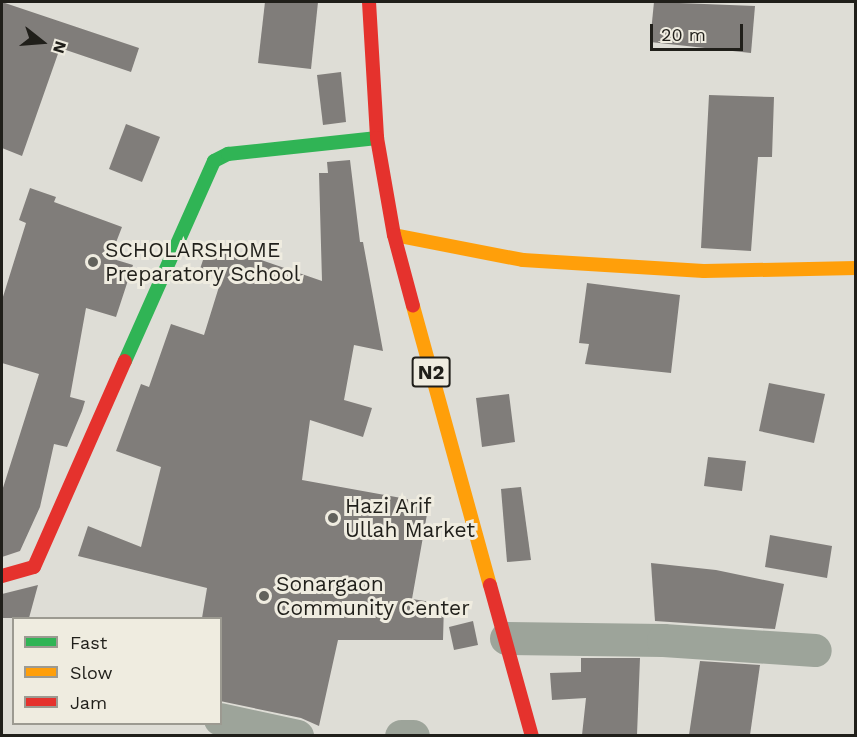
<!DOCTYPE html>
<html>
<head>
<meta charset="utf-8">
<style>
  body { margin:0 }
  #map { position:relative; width:857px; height:737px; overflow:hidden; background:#deddd6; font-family:"Work Sans",sans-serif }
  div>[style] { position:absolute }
  .building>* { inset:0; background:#807d7a }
  .street>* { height:33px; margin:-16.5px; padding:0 16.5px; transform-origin:16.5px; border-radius:16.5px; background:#9da49a }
  .fast>* { height:14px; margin:-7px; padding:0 7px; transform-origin:7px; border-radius:7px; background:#30b455 }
  .slow>* { height:14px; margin:-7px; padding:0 7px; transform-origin:7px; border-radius:7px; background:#ff9f0a }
  .jam>* { height:14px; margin:-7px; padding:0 7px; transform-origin:7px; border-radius:7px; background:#e5322d }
  .dots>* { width:16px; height:16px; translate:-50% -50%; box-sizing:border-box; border:3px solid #efece0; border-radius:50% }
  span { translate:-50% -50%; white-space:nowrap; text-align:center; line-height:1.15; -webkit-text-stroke:6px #efece0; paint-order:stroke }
  .shield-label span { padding:2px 4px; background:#efece0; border:2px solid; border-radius:4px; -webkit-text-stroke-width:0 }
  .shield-label { font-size:20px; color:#201f1a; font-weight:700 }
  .poi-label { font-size:21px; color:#201f1a }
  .left { translate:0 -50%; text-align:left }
  .frame { position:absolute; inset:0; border:3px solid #201f1a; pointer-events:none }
  .legend { position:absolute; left:12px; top:617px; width:210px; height:108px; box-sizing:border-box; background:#efece0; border:2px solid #9c9a91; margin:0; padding:8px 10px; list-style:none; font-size:18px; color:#201f1a }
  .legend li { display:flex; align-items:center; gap:12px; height:30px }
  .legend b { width:30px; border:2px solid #9c9a91 }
  .north { position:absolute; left:12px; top:12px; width:60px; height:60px; -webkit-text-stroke:4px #efece0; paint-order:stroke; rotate:107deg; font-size:16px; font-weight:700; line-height:24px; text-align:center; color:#201f1a }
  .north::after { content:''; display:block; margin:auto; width:21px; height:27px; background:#201f1a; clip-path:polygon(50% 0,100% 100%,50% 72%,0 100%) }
  .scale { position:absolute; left:650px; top:24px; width:93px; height:27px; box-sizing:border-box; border:3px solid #201f1a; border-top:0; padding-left:8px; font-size:18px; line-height:21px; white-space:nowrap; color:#201f1a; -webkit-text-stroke:4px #efece0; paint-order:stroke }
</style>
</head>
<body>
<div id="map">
  <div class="building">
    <div style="clip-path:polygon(2px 2px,139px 48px,131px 72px,60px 48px,22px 156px,2px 148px)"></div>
    <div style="clip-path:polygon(265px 2px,318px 2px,311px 69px,258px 63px)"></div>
    <div style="clip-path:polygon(654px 2px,755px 6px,751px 53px,650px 42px)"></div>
    <div style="clip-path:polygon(341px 72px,346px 122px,323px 125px,317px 75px)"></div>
    <div style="clip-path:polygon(709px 95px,774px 97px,772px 157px,758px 157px,751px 251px,701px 248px)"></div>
    <div style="clip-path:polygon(126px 124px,160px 137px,142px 182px,109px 169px)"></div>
    <div style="clip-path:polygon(350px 160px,360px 242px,363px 242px,383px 351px,354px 345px,344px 400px,372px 408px,363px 437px,310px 420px,302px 480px,429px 503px,412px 599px,444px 604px,443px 640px,338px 640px,319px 726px,301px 718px,220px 701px,220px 618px,202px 618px,207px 588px,78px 556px,88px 526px,141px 547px,161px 467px,116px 451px,141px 384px,149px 387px,171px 324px,204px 335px,222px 277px,200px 269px,209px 242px,322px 281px,319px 173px,328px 173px,327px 162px)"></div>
    <div style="clip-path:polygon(30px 188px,56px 197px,54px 202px,122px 227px,110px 258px,133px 265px,116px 317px,86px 308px,70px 397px,85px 401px,82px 411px,67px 447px,54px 444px,40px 507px,20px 551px,2px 557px,2px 491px,39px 374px,2px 363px,2px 300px,26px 223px,19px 220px)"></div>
    <div style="clip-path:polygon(587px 283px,680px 295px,671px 373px,585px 364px,589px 344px,579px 343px)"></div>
    <div style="clip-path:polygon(769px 383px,825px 394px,814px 443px,759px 431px)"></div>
    <div style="clip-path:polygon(509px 394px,515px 442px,482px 447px,476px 398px)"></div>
    <div style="clip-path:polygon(708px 457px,746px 461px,742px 491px,704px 486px)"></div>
    <div style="clip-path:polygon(521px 487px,531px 560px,507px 562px,501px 489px)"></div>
    <div style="clip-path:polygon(770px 535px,832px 546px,827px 578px,765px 567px)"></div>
    <div style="clip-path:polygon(651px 563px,716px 570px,784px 584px,775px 629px,655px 621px)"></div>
    <div style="clip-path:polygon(38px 585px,29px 618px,2px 618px,2px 594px)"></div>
    <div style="clip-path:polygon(473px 621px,478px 645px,454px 650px,449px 627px)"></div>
    <div style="clip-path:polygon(581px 658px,640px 658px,637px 735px,582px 735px,586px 698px,552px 700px,550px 673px,581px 672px)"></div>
    <div style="clip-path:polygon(700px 661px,760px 665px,750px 735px,689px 735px)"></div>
  </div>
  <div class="street">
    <div style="left:506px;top:638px;width:157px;rotate:0.7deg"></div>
    <div style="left:663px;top:640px;width:152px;rotate:3.8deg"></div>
    <div style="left:220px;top:719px;width:79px;rotate:12.4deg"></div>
    <div style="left:401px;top:736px;width:12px"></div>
  </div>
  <div class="fast">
    <div style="left:125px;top:361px;width:219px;rotate:-66deg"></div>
    <div style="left:214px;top:161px;width:16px;rotate:-27deg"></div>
    <div style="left:228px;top:154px;width:150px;rotate:-6.1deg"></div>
  </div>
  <div class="slow">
    <div style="left:394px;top:235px;width:131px;rotate:11deg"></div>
    <div style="left:523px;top:260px;width:181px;rotate:3.5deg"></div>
    <div style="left:704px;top:271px;width:152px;rotate:-1.1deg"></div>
    <div style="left:413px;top:306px;width:289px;rotate:74.6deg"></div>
  </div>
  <div class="jam">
    <div style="left:369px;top:2px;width:136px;rotate:86.6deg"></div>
    <div style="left:377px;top:138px;width:98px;rotate:80.1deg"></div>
    <div style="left:394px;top:235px;width:73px;rotate:75deg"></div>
    <div style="left:2px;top:576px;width:33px;rotate:-16deg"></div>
    <div style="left:34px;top:567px;width:225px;rotate:-66.2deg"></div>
    <div style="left:490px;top:585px;width:157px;rotate:74.5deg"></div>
  </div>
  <div class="dots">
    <div style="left:93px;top:262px;background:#62625c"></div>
    <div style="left:333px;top:518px;background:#62625c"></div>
    <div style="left:264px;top:596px;background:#62625c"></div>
  </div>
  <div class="shield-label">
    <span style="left:431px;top:372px">N2</span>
  </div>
  <div class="poi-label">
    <span class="left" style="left:105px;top:262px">SCHOLARSHOME<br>Preparatory School</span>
    <span class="left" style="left:345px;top:518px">Hazi Arif<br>Ullah Market</span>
    <span class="left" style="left:276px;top:596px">Sonargaon<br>Community Center</span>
  </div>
  <div class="frame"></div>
  <ul class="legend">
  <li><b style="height:8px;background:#30b455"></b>Fast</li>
  <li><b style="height:8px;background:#ff9f0a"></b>Slow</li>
  <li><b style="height:8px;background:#e5322d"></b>Jam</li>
  </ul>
  <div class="north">N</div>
  <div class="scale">20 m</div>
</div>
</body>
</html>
